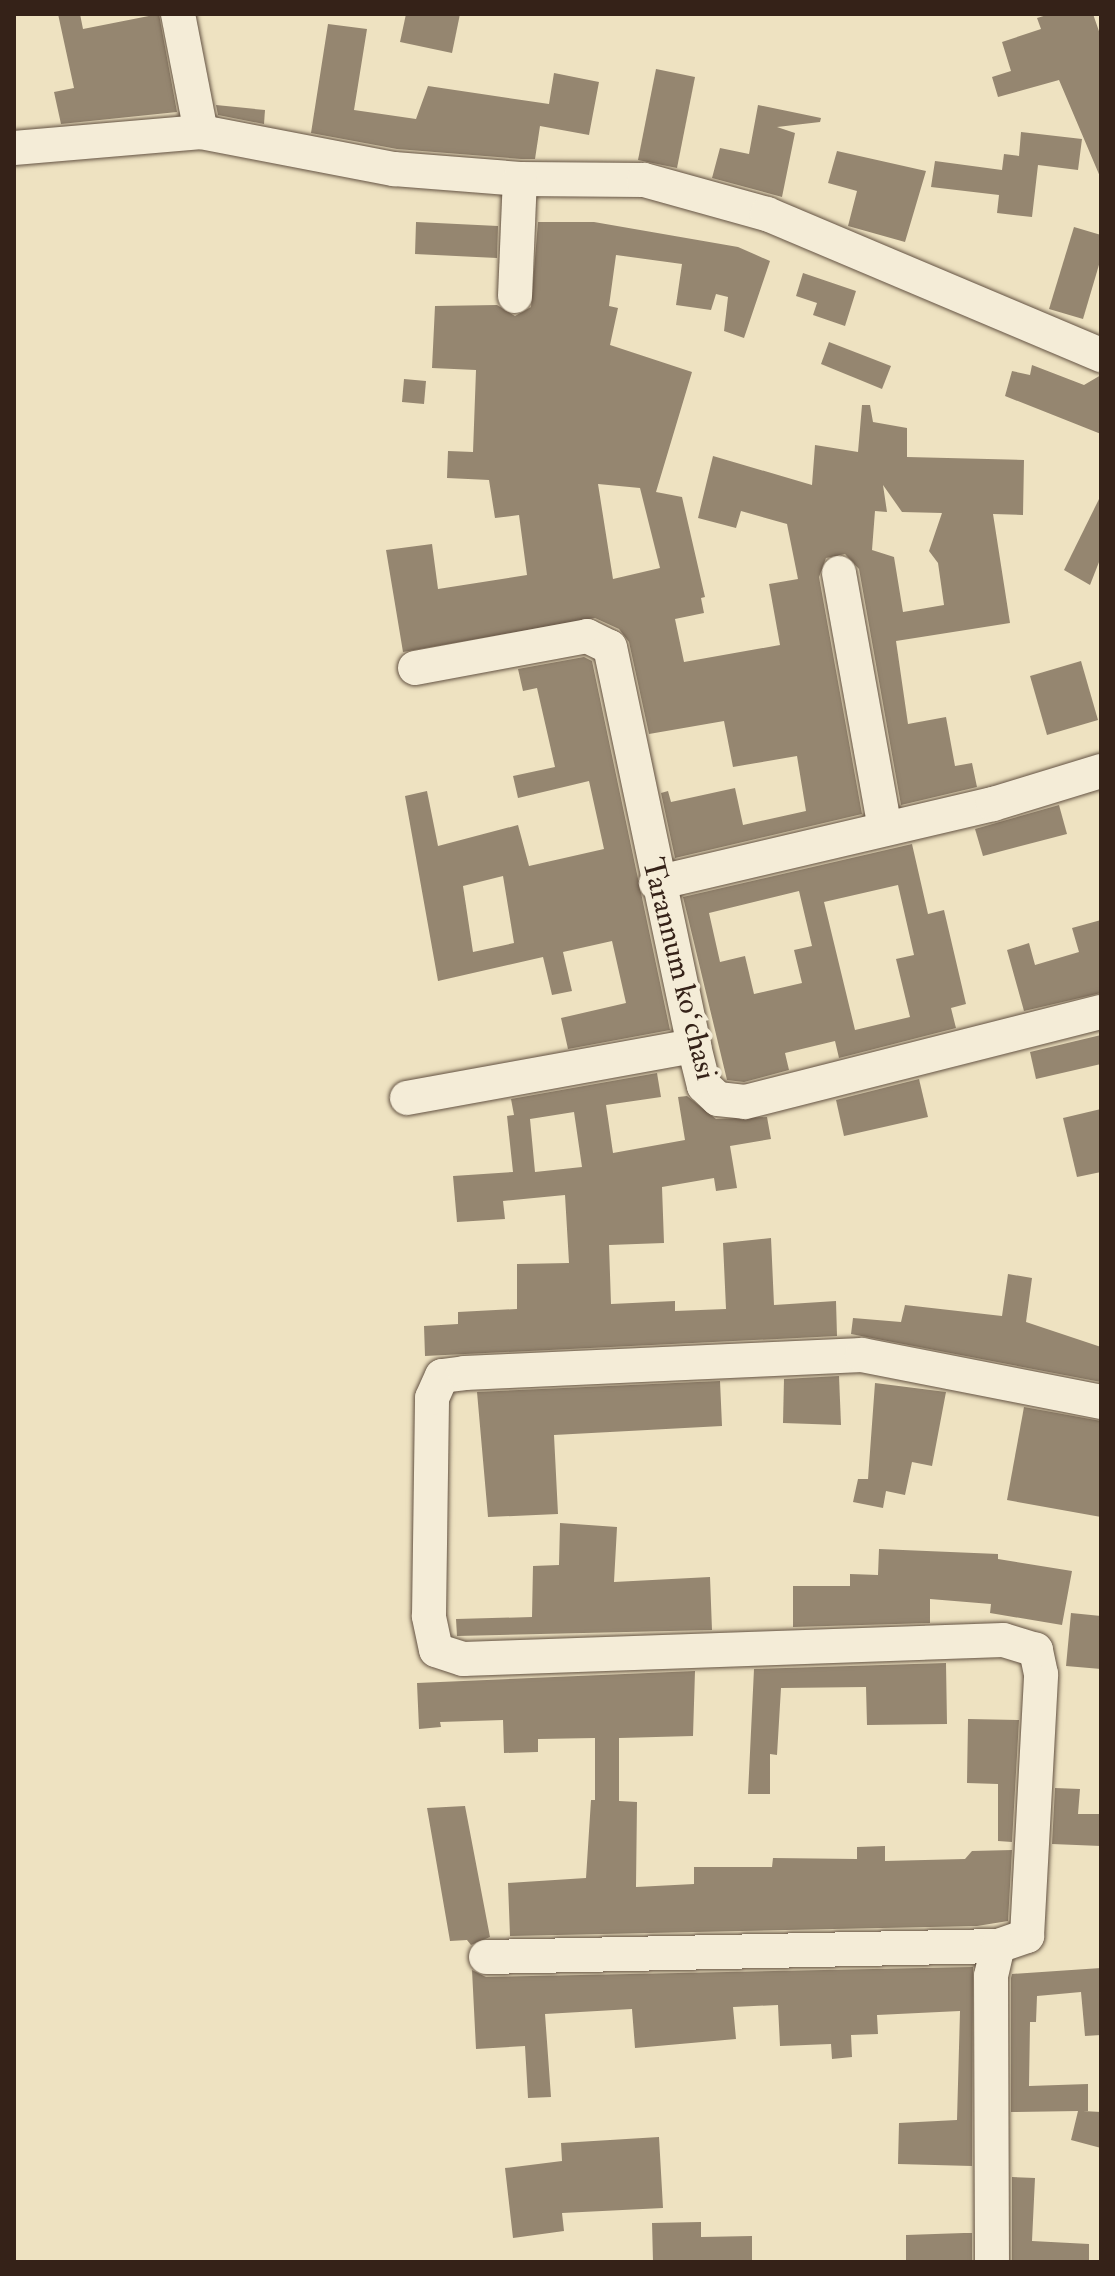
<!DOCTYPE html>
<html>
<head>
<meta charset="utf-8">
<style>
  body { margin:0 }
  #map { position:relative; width:1115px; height:2276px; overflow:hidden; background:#eee2c1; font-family:"IM FELL Double Pica",serif }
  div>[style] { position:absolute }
  .building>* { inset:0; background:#958670 }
  .roads { filter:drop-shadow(0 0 2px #635242) drop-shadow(0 0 2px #635242) }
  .minor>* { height:34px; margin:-17px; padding:0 17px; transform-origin:17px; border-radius:17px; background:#f4ecd7 }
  span { translate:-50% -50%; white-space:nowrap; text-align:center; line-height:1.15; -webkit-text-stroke:8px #f4ecd7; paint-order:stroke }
  .street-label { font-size:30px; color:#352218 }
  .frame { position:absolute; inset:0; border:16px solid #352218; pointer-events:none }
</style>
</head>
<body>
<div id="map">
  <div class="building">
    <div style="clip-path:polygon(58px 14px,80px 14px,83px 29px,159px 14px,177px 112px,61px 124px,54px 92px,74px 88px)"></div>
    <div style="clip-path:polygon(406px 14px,460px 14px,452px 53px,400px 42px)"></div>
    <div style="clip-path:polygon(1050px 14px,1093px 14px,1101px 37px,1101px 179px,1059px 80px,998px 97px,992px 77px,1011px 71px,1002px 42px,1041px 29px,1037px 18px)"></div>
    <div style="clip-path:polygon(328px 24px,367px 29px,354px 110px,416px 119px,428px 86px,549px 104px,554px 73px,599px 82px,589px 135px,540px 126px,535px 159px,521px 159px,397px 149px,311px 133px)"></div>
    <div style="clip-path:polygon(656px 69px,695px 77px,677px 168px,638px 160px)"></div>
    <div style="clip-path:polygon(216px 105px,265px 110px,264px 124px,218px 115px)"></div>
    <div style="clip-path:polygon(758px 105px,821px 118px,820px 122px,777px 127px,795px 133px,782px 197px,712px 178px,720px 148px,749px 154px)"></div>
    <div style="clip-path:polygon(1021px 132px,1082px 139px,1078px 170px,1038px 165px,1032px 217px,997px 213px,999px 195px,931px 187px,935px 161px,1002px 170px,1004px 154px,1019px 156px)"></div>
    <div style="clip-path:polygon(837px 151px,926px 171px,905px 242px,848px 226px,857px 191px,828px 183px)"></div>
    <div style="clip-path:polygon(416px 222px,498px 226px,497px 258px,415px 254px)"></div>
    <div style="clip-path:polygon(evenodd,538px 222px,594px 222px,738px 247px,770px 261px,744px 338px,724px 331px,728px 297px,716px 294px,711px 310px,676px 305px,682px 264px,616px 255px,609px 306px,618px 308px,610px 345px,692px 372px,656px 492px,682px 497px,705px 597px,701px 598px,704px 613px,675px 619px,684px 662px,780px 645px,769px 584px,798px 579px,787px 524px,741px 511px,736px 528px,698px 518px,713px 456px,812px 485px,815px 445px,858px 452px,862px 405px,870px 405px,873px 422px,907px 428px,907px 457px,1024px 460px,1023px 515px,993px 514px,1010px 623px,896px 641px,908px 724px,946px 717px,955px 766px,972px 763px,977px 787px,901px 805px,859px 569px,845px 554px,826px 558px,819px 577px,862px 814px,675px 858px,661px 793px,668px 791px,671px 802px,735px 788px,743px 825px,806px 811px,797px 756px,733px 767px,724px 721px,649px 734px,629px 642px,619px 629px,595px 618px,403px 652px,386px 550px,432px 544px,438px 589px,527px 575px,519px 515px,495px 518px,489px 480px,447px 478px,448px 451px,473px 452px,476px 370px,432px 368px,435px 306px,497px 305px,515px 316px,531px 307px,538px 222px,598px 484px,640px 488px,660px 568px,613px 579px,598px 484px,538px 222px,883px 485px,902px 512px,942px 513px,929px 551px,938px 563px,944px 605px,903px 612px,894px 557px,872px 550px,875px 511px,887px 512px,883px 485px)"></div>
    <div style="clip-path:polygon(1074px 227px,1101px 235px,1101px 258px,1083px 319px,1049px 309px)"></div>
    <div style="clip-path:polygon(803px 273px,856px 291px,845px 326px,813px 315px,817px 303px,796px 296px)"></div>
    <div style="clip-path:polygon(829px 342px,891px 366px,882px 389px,821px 364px)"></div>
    <div style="clip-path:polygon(1032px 365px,1084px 385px,1101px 375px,1101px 434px,1005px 396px,1012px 371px,1030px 375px)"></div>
    <div style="clip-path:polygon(404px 379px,426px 381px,424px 404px,402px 402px)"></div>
    <div style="clip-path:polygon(1101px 495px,1101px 557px,1090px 585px,1064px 570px)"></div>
    <div style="clip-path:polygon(evenodd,584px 657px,592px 661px,670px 1030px,568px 1049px,561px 1018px,626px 1003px,612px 941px,563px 952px,572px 991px,552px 995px,543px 957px,438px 981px,405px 796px,427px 791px,438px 846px,518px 825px,529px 866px,604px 849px,589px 781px,518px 798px,513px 776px,555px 767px,537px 688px,523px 691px,518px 669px,584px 657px,503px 876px,514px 943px,473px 952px,463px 886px,503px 876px)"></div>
    <div style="clip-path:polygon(1081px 661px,1098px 720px,1047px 735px,1030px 676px)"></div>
    <div style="clip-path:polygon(1059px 805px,1067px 834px,983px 856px,975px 829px)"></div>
    <div style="clip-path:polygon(evenodd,912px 844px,928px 914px,944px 910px,966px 1004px,951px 1008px,956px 1028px,839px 1058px,835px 1041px,785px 1053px,789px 1070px,744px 1082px,727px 1080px,683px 897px,912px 844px,898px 885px,914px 955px,896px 959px,910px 1017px,855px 1030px,824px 902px,898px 885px,912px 844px,799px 891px,812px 946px,794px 950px,802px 983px,754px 994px,745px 956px,720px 962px,709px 913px,799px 891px)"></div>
    <div style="clip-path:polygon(1101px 920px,1101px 993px,1024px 1011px,1007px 950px,1029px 943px,1035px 965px,1079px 952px,1072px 928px)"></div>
    <div style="clip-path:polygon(1101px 1035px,1101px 1064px,1036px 1079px,1030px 1052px)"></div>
    <div style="clip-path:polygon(evenodd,657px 1073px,661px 1097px,606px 1105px,613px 1153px,685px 1140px,678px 1097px,687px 1096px,716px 1119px,767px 1117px,771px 1139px,730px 1146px,737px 1188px,716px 1191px,714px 1178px,662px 1187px,664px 1243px,609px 1245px,611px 1304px,675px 1301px,675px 1311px,726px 1309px,723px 1243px,771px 1238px,774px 1305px,836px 1301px,837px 1336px,425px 1356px,424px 1326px,458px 1324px,458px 1312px,517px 1309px,517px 1264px,569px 1263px,565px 1195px,503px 1201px,505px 1219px,457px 1222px,453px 1176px,513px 1172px,507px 1116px,514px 1115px,511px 1099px,657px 1073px,574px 1112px,582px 1167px,535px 1172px,530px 1119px,574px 1112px)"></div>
    <div style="clip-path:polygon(919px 1079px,928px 1117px,844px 1136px,836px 1100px)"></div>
    <div style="clip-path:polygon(1101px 1109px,1101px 1172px,1077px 1177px,1063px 1118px)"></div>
    <div style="clip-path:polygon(1008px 1274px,1032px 1278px,1026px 1322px,1101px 1347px,1101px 1382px,851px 1334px,853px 1318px,901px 1322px,905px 1305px,1002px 1316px)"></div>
    <div style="clip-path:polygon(839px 1376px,841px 1425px,783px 1423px,784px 1379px)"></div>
    <div style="clip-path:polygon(720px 1381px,722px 1426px,554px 1435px,558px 1514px,488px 1517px,477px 1392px)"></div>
    <div style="clip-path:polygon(875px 1383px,946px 1392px,932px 1466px,912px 1462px,905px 1495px,886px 1491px,883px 1508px,853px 1502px,858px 1479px,868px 1479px)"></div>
    <div style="clip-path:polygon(1024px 1407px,1101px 1421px,1101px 1517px,1007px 1500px)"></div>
    <div style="clip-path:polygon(560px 1523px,617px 1527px,614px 1582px,710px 1577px,712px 1630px,457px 1636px,456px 1619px,532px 1617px,533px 1566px,559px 1565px)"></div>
    <div style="clip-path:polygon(879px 1549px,998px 1554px,998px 1559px,1072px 1571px,1062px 1625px,990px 1613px,991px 1604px,930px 1599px,930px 1623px,793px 1627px,793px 1586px,850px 1586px,850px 1574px,878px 1575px)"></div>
    <div style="clip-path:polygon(1071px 1613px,1101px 1616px,1101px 1669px,1066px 1666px)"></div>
    <div style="clip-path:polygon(946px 1663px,947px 1724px,867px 1725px,866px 1687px,781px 1688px,777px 1755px,770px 1754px,770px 1794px,748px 1794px,754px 1669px)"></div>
    <div style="clip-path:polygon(695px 1671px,693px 1736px,619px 1738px,619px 1801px,637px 1802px,636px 1887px,694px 1884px,694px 1867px,772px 1867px,773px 1858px,857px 1859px,857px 1847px,885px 1846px,885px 1861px,965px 1859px,972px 1851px,1012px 1850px,1008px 1921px,977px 1926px,510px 1936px,508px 1883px,586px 1878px,591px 1800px,595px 1800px,595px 1738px,538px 1739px,538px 1752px,504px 1753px,503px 1720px,440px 1722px,441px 1727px,419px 1729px,417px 1683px)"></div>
    <div style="clip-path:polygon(968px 1719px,1019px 1720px,1012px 1842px,998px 1841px,998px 1784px,967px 1783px)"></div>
    <div style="clip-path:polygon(1055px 1788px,1080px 1789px,1078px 1814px,1101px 1814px,1101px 1846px,1052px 1844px)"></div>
    <div style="clip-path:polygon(465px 1806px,490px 1937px,471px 1945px,467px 1940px,450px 1941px,427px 1808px)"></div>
    <div style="clip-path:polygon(973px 1967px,972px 2166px,898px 2164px,899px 2123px,957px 2120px,960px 2011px,877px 2015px,878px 2034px,851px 2035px,852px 2057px,832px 2059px,831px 2044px,780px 2046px,778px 2005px,733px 2007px,736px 2039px,635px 2048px,632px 2009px,545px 2014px,551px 2097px,528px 2098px,525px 2046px,476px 2049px,472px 1970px,486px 1977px)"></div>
    <div style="clip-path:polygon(1101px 1968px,1101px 2035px,1085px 2036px,1081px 1992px,1037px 1996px,1036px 2022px,1030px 2022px,1029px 2086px,1088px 2084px,1088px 2111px,1083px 2111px,1101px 2112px,1101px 2148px,1071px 2140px,1078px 2111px,1011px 2112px,1011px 1978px,1012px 1974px)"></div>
    <div style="clip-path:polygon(659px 2137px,663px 2208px,562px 2213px,564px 2231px,513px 2238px,505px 2168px,562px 2161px,561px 2143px)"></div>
    <div style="clip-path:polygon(1012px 2177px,1035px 2178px,1032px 2241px,1089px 2244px,1089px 2262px,1012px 2262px)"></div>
    <div style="clip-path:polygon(701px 2222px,701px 2237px,752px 2236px,752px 2262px,653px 2262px,652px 2223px)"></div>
    <div style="clip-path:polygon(964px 2233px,972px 2233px,972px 2262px,906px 2262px,906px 2235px)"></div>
  </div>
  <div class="roads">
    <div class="minor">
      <div style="left:178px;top:14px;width:120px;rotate:79deg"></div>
      <div style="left:14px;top:148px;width:188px;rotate:-4.9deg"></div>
      <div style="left:201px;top:132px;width:197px;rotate:10.9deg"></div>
      <div style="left:394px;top:169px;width:126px;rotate:4.5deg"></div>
      <div style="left:520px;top:179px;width:124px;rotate:0.5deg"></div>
      <div style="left:644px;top:180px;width:128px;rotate:15.5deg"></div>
      <div style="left:767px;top:214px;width:363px;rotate:22.9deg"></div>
      <div style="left:515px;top:296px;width:117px;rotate:-87.6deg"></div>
      <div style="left:839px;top:573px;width:259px;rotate:79.8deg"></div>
      <div style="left:415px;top:668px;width:175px;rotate:-10.5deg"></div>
      <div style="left:587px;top:636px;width:25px;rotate:26deg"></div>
      <div style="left:610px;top:647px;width:408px;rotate:78.1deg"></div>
      <div style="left:694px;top:1046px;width:41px;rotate:76deg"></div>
      <div style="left:704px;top:1086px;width:19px;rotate:43deg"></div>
      <div style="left:718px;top:1099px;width:27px;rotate:6deg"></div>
      <div style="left:745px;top:1102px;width:367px;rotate:-14.2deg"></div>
      <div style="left:656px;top:883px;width:346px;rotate:-13.2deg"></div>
      <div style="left:993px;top:804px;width:113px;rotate:-17deg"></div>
      <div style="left:407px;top:1098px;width:292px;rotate:-10.3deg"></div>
      <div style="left:486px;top:1957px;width:512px;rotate:-1.23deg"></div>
      <div style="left:992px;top:2262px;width:286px;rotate:-90.2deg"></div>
      <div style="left:991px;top:1976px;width:31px;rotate:-77deg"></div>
      <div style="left:998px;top:1946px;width:31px;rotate:-19deg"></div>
      <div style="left:1027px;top:1936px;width:262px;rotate:-86.9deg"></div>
      <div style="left:1041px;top:1674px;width:25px;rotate:-102deg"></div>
      <div style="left:1036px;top:1650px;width:34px;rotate:-163deg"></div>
      <div style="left:1003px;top:1640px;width:540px;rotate:177.98deg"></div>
      <div style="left:463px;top:1659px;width:28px;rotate:-162deg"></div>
      <div style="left:436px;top:1650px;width:35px;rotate:-102deg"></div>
      <div style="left:429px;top:1616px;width:218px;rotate:-89.2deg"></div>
      <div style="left:432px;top:1398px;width:24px;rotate:-66deg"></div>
      <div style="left:442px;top:1376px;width:23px;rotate:-7deg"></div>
      <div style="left:465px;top:1373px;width:397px;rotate:-2.6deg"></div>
      <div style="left:862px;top:1355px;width:244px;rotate:11.1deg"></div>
    </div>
  </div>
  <div class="street-label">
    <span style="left:679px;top:969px;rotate:76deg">Tarannum koʻchasi</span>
  </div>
  <div class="frame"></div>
</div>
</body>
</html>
